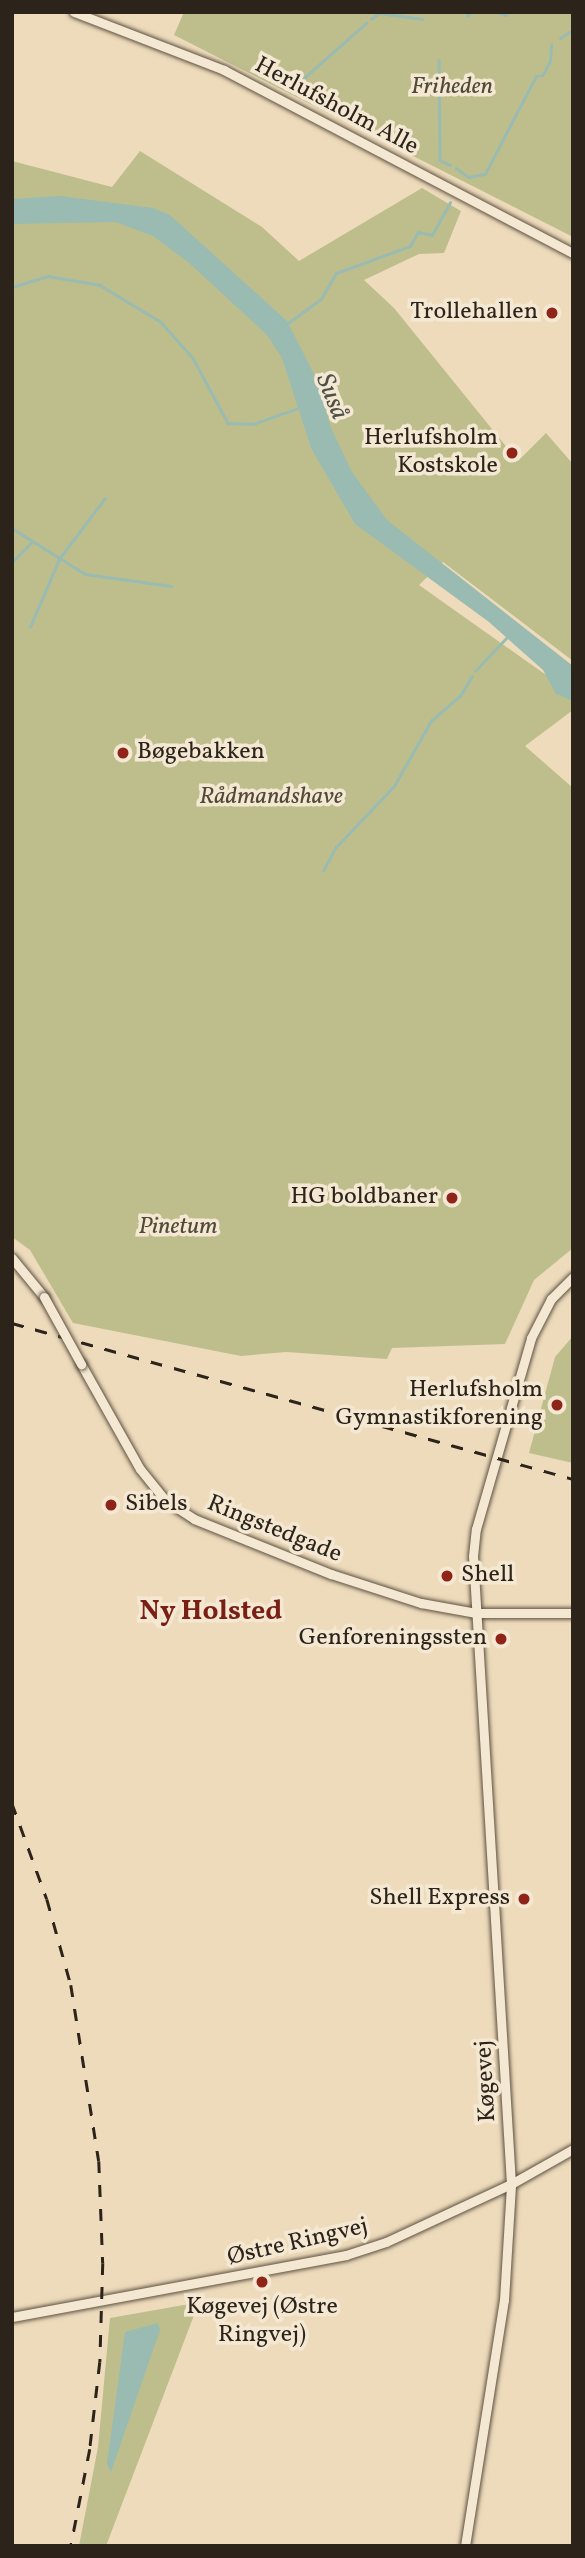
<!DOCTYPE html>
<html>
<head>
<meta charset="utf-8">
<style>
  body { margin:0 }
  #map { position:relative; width:585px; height:2558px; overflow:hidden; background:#eedbbb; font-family:Vollkorn,serif }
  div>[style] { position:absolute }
  .green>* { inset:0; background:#bebe8d }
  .water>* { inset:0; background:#99bbb1 }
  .stream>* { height:2.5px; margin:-1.25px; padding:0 1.25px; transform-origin:1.25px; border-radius:1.25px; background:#99bbb1 }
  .roads { filter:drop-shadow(0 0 2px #5c5243) drop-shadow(0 0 2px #5c5243) }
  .minor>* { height:9px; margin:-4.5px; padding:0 4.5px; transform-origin:4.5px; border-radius:4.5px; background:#f4e8d3 }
  .rail>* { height:2.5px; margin-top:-1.25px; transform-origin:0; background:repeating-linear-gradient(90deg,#2c241b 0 12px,transparent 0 24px) }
  .bridges { filter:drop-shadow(0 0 2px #5c5243) drop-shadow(0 0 2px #5c5243) }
  .minor-bridge>* { height:9px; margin:-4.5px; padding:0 4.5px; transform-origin:4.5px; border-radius:4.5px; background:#f4e8d3 }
  .dots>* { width:19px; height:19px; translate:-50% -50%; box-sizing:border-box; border:4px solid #f4e8d3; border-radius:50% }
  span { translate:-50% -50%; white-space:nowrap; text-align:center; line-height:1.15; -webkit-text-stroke:7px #f4e8d3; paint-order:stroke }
  .park-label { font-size:24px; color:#504a38; font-style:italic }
  .street-label { font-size:24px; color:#2c241b }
  .poi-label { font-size:24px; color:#2c241b }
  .right { translate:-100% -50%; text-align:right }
  .left { translate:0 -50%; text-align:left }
  .water-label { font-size:26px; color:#4d5148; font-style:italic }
  .quarter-label { font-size:28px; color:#7a1f14; font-weight:700 }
  .frame { position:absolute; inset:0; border:14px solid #2c241b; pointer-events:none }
</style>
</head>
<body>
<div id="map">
  <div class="green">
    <div style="clip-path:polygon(184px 12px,573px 12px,573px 237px,174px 35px)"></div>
    <div style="clip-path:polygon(140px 151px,262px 227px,299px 261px,422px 188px,461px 211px,444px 253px,419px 254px,364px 280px,394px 308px,518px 461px,546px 433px,573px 464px,573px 661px,443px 562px,419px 585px,573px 694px,573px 710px,525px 746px,573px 788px,573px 1248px,534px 1280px,505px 1344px,392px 1348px,387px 1359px,286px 1352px,241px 1356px,73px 1323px,30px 1250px,12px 1237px,12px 161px,112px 187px)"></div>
    <div style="clip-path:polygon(573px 1336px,573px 1463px,529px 1453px,555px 1357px)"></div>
    <div style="clip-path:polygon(195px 2303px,196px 2310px,106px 2546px,79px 2546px,98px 2447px,110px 2318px)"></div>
  </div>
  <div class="water">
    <div style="clip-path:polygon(60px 196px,153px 208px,170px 215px,287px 321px,317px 380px,331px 428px,352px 472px,387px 520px,573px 666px,573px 701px,556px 694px,543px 670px,489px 622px,355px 524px,311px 448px,282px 358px,267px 335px,189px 263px,153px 236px,115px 222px,12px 224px,12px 199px)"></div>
    <div style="clip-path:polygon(158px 2323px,160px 2330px,111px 2472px,107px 2464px,125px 2332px)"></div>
  </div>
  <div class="stream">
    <div style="left:497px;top:12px;width:10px;rotate:17deg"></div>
    <div style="left:467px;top:16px;width:6px;rotate:-45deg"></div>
    <div style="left:371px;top:19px;width:10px;rotate:-37deg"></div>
    <div style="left:379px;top:13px;width:44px;rotate:7.8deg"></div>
    <div style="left:560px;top:38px;width:15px;rotate:-32deg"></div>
    <div style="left:439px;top:60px;width:100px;rotate:89.4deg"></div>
    <div style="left:440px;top:160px;width:11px;rotate:27deg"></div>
    <div style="left:419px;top:77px;width:24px;rotate:38deg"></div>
    <div style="left:295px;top:86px;width:95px;rotate:-41.6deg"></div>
    <div style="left:456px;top:168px;width:16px;rotate:35deg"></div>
    <div style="left:469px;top:177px;width:16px;rotate:-11deg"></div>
    <div style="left:485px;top:174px;width:110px;rotate:-62.5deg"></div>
    <div style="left:536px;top:76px;width:6px"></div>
    <div style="left:542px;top:76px;width:17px;rotate:-62deg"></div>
    <div style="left:550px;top:61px;width:16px;rotate:-86deg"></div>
    <div style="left:12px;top:287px;width:38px;rotate:-17deg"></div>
    <div style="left:48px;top:276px;width:53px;rotate:9.8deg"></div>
    <div style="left:100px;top:285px;width:71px;rotate:31.2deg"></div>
    <div style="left:161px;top:322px;width:48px;rotate:48.4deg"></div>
    <div style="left:193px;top:358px;width:74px;rotate:61.7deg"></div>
    <div style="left:228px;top:423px;width:25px;rotate:2deg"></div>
    <div style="left:253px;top:424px;width:51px;rotate:-19.5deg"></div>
    <div style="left:288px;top:323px;width:41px;rotate:-36deg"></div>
    <div style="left:321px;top:299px;width:30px;rotate:-60deg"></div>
    <div style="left:336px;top:273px;width:79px;rotate:-20deg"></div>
    <div style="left:410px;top:246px;width:16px;rotate:-60deg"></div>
    <div style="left:418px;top:232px;width:14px;rotate:12deg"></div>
    <div style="left:432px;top:235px;width:37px;rotate:-61deg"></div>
    <div style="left:12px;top:528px;width:86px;rotate:32.2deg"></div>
    <div style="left:85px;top:574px;width:87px;rotate:7.9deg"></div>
    <div style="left:12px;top:562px;width:28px;rotate:-45deg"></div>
    <div style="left:30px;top:627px;width:74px;rotate:-66.9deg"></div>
    <div style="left:59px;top:559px;width:76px;rotate:-53deg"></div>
    <div style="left:475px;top:671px;width:50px;rotate:-46.6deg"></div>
    <div style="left:323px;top:871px;width:27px;rotate:-62deg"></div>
    <div style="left:336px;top:847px;width:84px;rotate:-46.4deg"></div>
    <div style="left:394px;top:786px;width:75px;rotate:-60.4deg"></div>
    <div style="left:431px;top:721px;width:38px;rotate:-41deg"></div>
    <div style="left:460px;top:696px;width:23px;rotate:-59deg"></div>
  </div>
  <div class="roads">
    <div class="minor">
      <div style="left:74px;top:12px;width:161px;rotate:21.1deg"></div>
      <div style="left:224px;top:70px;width:394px;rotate:27.7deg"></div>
      <div style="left:12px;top:1258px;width:50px;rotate:50.6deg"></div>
      <div style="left:81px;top:1364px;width:120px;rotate:60.7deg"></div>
      <div style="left:140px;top:1469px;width:40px;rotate:51deg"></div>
      <div style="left:165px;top:1500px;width:35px;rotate:33deg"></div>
      <div style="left:194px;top:1519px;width:148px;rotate:21.9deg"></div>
      <div style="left:331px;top:1574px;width:95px;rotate:17.9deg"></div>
      <div style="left:421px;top:1603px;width:56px;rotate:10.3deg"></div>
      <div style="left:476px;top:1613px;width:97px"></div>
      <div style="left:12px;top:2317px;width:340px;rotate:-10.5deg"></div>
      <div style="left:346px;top:2255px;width:42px;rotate:-18deg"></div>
      <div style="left:386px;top:2242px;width:138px;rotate:-24.9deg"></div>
      <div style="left:511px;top:2184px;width:71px;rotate:-29.4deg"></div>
      <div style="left:465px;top:2546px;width:249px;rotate:-81deg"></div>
      <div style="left:504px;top:2300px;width:116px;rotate:-86.5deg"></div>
      <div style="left:511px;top:2184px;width:629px;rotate:-93.46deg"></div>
      <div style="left:473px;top:1556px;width:27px;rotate:-84deg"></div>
      <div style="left:476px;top:1529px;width:199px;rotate:-73.9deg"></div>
      <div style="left:531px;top:1338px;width:44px;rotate:-62.9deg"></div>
      <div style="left:551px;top:1299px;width:31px;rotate:-45deg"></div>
    </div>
  </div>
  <div class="rail">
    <div style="left:12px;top:1323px;width:582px;rotate:15.54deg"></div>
    <div style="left:12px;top:1803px;width:102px;rotate:70deg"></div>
    <div style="left:47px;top:1899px;width:89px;rotate:74.4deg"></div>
    <div style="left:71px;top:1985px;width:178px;rotate:81deg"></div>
    <div style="left:99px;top:2161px;width:102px;rotate:87.8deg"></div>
    <div style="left:103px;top:2263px;width:99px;rotate:91.7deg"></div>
    <div style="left:100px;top:2362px;width:88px;rotate:96.6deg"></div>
    <div style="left:90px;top:2449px;width:99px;rotate:101.1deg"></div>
  </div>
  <div class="bridges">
    <div class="minor-bridge">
      <div style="left:44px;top:1297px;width:77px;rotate:61.1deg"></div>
    </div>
  </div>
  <div class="dots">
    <div style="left:552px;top:313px;background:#8f2418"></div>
    <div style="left:512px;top:453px;background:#8f2418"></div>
    <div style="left:123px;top:753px;background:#8f2418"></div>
    <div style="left:452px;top:1198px;background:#8f2418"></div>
    <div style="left:557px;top:1405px;background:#8f2418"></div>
    <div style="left:111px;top:1505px;background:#8f2418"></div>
    <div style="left:447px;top:1576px;background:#8f2418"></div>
    <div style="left:501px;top:1639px;background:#8f2418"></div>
    <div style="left:524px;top:1899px;background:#8f2418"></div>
    <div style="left:262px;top:2282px;background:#8f2418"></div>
  </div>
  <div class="park-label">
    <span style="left:452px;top:88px">Friheden</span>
    <span style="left:271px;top:798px">Rådmandshave</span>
    <span style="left:178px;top:1228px">Pinetum</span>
  </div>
  <div class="street-label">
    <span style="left:336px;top:107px;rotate:28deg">Herlufsholm Alle</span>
    <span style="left:274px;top:1530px;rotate:22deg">Ringstedgade</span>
    <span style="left:487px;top:2081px;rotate:-93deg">Køgevej</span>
    <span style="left:298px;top:2243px;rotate:-13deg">Østre Ringvej</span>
  </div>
  <div class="poi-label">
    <span class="right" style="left:538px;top:313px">Trollehallen</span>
    <span class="right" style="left:498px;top:453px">Herlufsholm<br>Kostskole</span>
    <span class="left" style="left:137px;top:753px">Bøgebakken</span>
    <span class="right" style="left:438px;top:1198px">HG boldbaner</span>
    <span class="right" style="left:543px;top:1405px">Herlufsholm<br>Gymnastikforening</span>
    <span class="left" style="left:125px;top:1505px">Sibels</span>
    <span class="left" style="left:461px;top:1576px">Shell</span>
    <span class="right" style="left:487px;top:1639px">Genforeningssten</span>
    <span class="right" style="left:510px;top:1899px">Shell Express</span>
    <span style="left:262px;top:2322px">Køgevej (Østre<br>Ringvej)</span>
  </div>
  <div class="water-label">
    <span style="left:331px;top:397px;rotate:68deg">Suså</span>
  </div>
  <div class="quarter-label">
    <span style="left:211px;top:1612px">Ny Holsted</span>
  </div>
  <div class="frame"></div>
</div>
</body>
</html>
